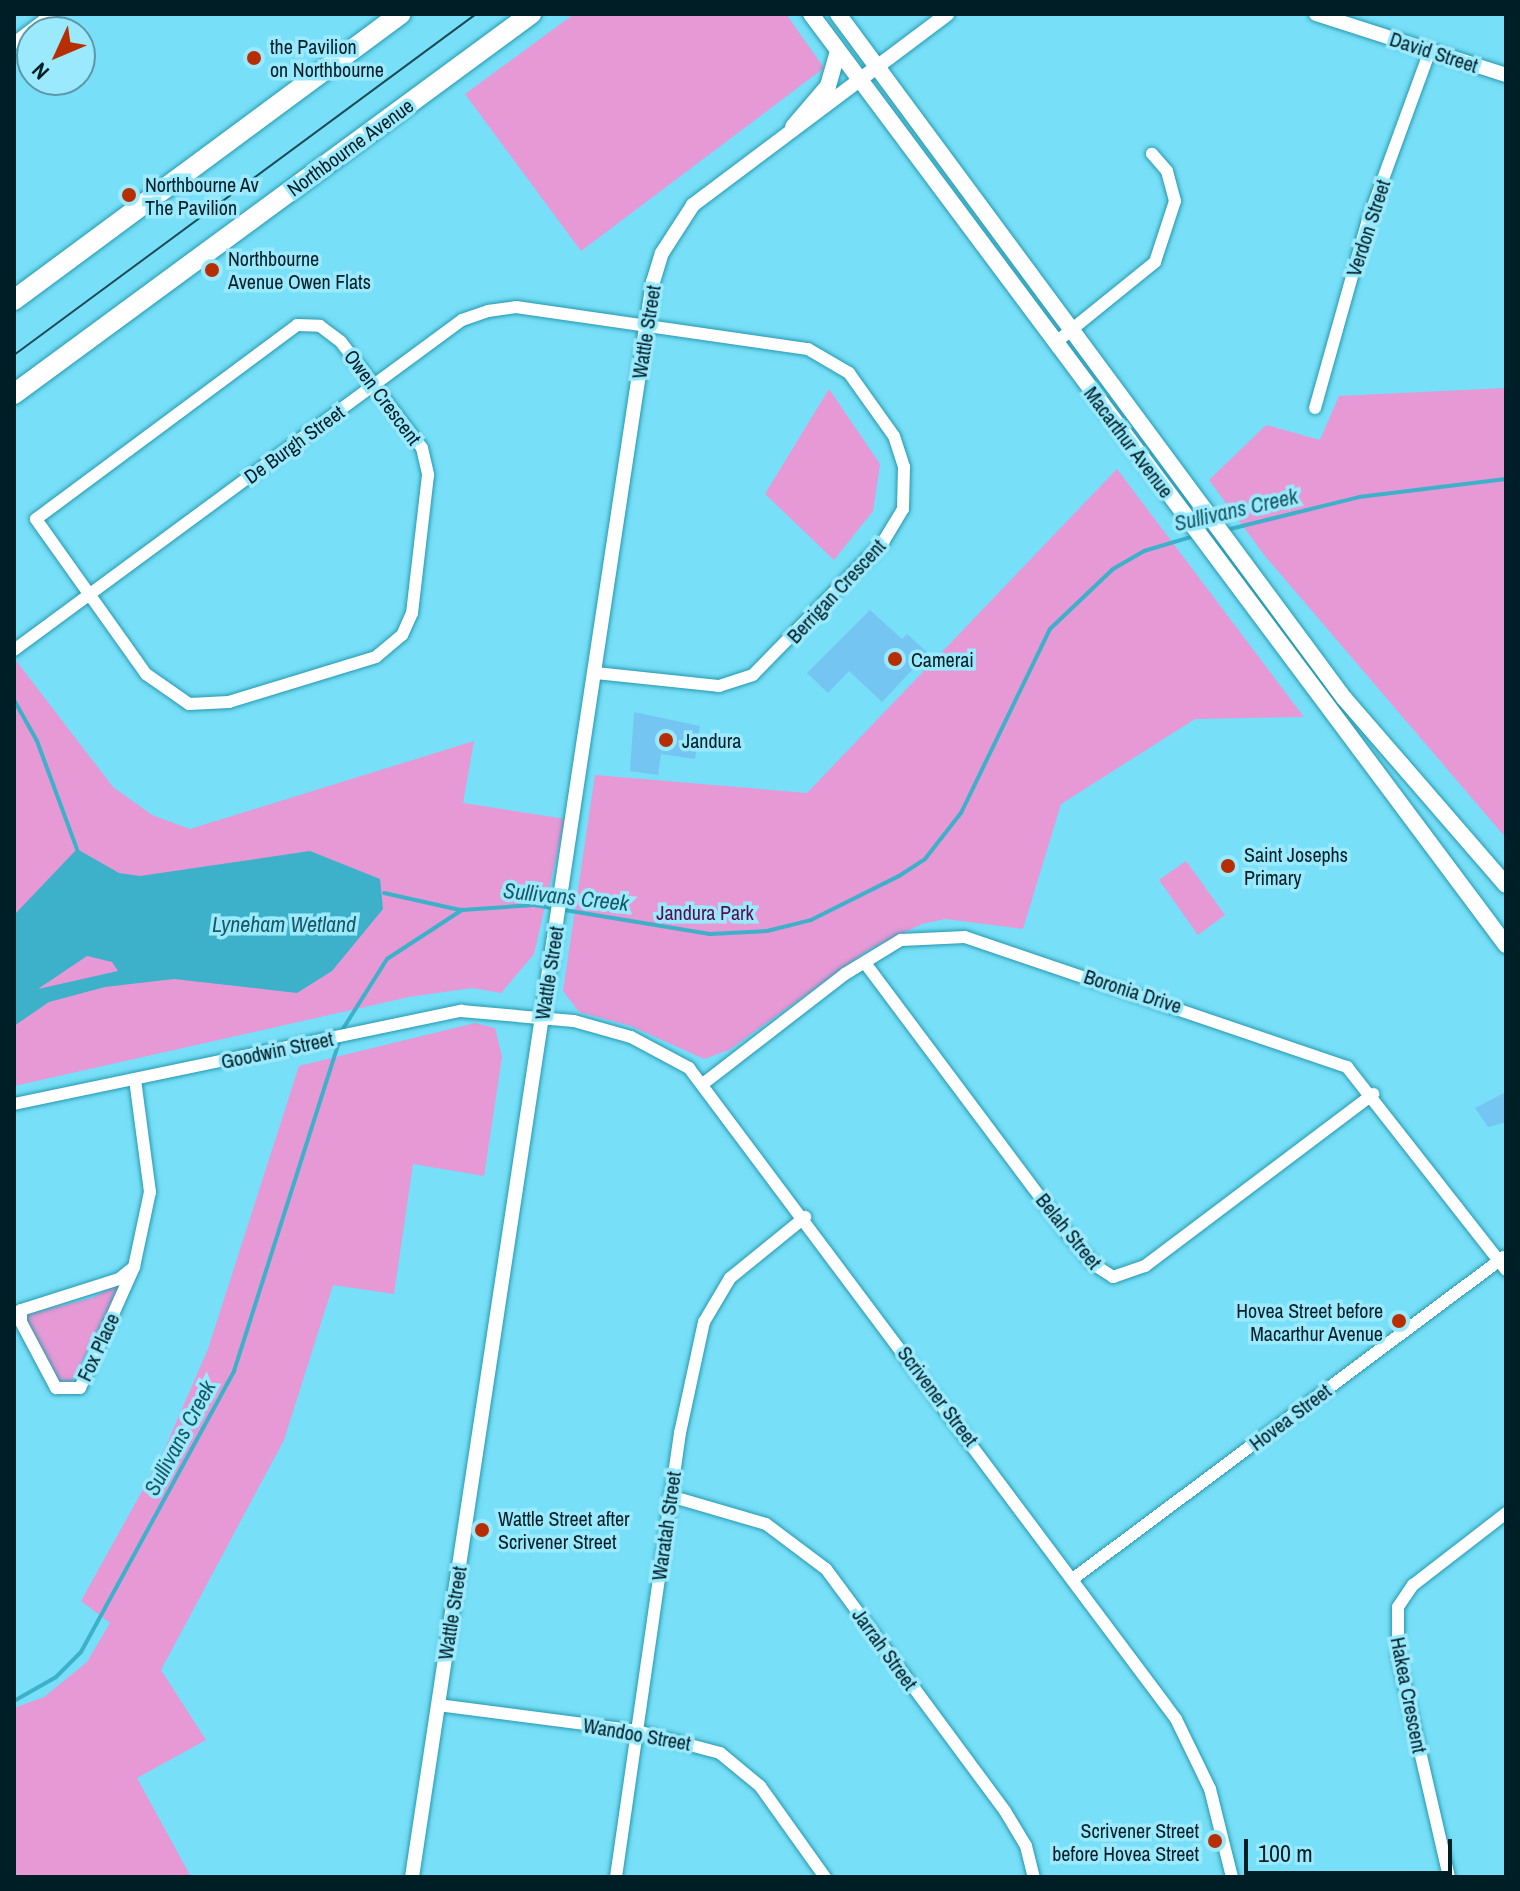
<!DOCTYPE html>
<html>
<head>
<meta charset="utf-8">
<style>
  body { margin:0 }
  #map { position:relative; width:1520px; height:1891px; overflow:hidden; background:#77dff7; font-family:"Archivo Narrow",sans-serif }
  div>[style] { position:absolute }
  .green>* { inset:0; background:#e699d5 }
  .water>* { inset:0; background:#3cb1c9 }
  .stream>* { height:4px; margin:-2px; padding:0 2px; transform-origin:2px; border-radius:2px; background:#3cb1c9 }
  .building>* { inset:0; background:#74c5f2 }
  .roads { filter:drop-shadow(0 0 2px #2699b0) drop-shadow(0 0 2px #2699b0) }
  .minor>* { height:12px; margin:-6px; padding:0 6px; transform-origin:6px; border-radius:6px; background:#fff }
  .tertiary>* { height:14px; margin:-7px; padding:0 7px; transform-origin:7px; border-radius:7px; background:#fff }
  .secondary>* { height:16px; margin:-8px; padding:0 8px; transform-origin:8px; border-radius:8px; background:#fff }
  .trunk>* { height:20px; margin:-10px; padding:0 10px; transform-origin:10px; border-radius:10px; background:#fff }
  .tram>* { height:2px; margin:-1px; padding:0 1px; transform-origin:1px; border-radius:1px; background:#1c4b56 }
  .dots>* { width:22px; height:22px; translate:-50% -50%; box-sizing:border-box; border:4px solid #9ae9fd; border-radius:50% }
  span { translate:-50% -50%; white-space:nowrap; text-align:center; line-height:1.15; -webkit-text-stroke:7px #9ae9fd; paint-order:stroke }
  .poi-label { font-size:20px; color:#001e25 }
  .left { translate:0 -50%; text-align:left }
  .right { translate:-100% -50%; text-align:right }
  .street-label { font-size:20px; color:#001e25 }
  .park-label { font-size:20px; color:#590c4e }
  .water-label { font-size:22px; color:#195966; font-style:italic }
  .frame { position:absolute; inset:0; border:16px solid #001e25; pointer-events:none }
  .north { position:absolute; left:16px; top:16px; width:80px; height:80px; box-sizing:border-box; background:#9ae9fd; border:2px solid #5c98a7; border-radius:50%; rotate:226deg; font-size:22px; font-weight:700; line-height:32px; text-align:center; color:#001e25 }
  .north::after { content:''; display:block; margin:auto; width:28px; height:36px; background:#b82e03; clip-path:polygon(50% 0,100% 100%,50% 72%,0 100%) }
  .scale { position:absolute; left:1244px; top:1839px; width:208px; height:36px; box-sizing:border-box; border:4px solid #001e25; border-top:0; padding-left:10px; font-size:24px; line-height:28px; white-space:nowrap; color:#001e25; -webkit-text-stroke:6px #9ae9fd; paint-order:stroke }
</style>
</head>
<body>
<div id="map">
  <div class="green">
    <div style="clip-path:polygon(574px 14px,786px 14px,824px 68px,581px 251px,465px 94px)"></div>
    <div style="clip-path:polygon(1506px 388px,1506px 838px,1265px 556px,1209px 480px,1266px 425px,1320px 440px,1339px 396px)"></div>
    <div style="clip-path:polygon(829px 389px,880px 464px,873px 511px,834px 560px,765px 494px)"></div>
    <div style="clip-path:polygon(1117px 469px,1304px 717px,1195px 719px,1061px 804px,1023px 929px,945px 919px,922px 924px,868px 950px,729px 1050px,704px 1059px,631px 1026px,579px 1012px,563px 991px,595px 775px,807px 793px)"></div>
    <div style="clip-path:polygon(14px 658px,113px 787px,152px 815px,190px 829px,474px 741px,463px 803px,565px 819px,534px 954px,501px 993px,472px 988px,409px 997px,14px 1086px)"></div>
    <div style="clip-path:polygon(1186px 861px,1225px 915px,1198px 935px,1159px 880px)"></div>
    <div style="clip-path:polygon(475px 1023px,495px 1028px,502px 1057px,484px 1176px,413px 1164px,394px 1294px,333px 1285px,284px 1440px,161px 1670px,206px 1740px,137px 1778px,191px 1877px,14px 1877px,14px 1708px,44px 1697px,87px 1662px,110px 1623px,114px 1626px,81px 1601px,162px 1455px,208px 1349px,299px 1066px)"></div>
    <div style="clip-path:polygon(123px 1281px,72px 1381px,60px 1381px,32px 1339px,25px 1315px,92px 1298px)"></div>
  </div>
  <div class="water">
    <div style="clip-path:polygon(evenodd,77px 849px,119px 873px,140px 876px,310px 851px,380px 879px,383px 909px,332px 971px,297px 993px,174px 979px,105px 987px,49px 1002px,14px 1026px,14px 915px,77px 849px,87px 956px,112px 962px,118px 971px,38px 989px,87px 956px)"></div>
  </div>
  <div class="stream">
    <div style="left:1226px;top:530px;width:137px;rotate:-13.9deg"></div>
    <div style="left:1359px;top:497px;width:148px;rotate:-7deg"></div>
    <div style="left:14px;top:700px;width:47px;rotate:60.7deg"></div>
    <div style="left:37px;top:741px;width:115px;rotate:69.7deg"></div>
    <div style="left:384px;top:893px;width:78px;rotate:12.6deg"></div>
    <div style="left:341px;top:1032px;width:86px;rotate:-57.8deg"></div>
    <div style="left:387px;top:959px;width:90px;rotate:-33.2deg"></div>
    <div style="left:462px;top:910px;width:72px;rotate:-4deg"></div>
    <div style="left:534px;top:905px;width:178px;rotate:9.4deg"></div>
    <div style="left:710px;top:934px;width:57px;rotate:-3deg"></div>
    <div style="left:767px;top:931px;width:45px;rotate:-14deg"></div>
    <div style="left:811px;top:920px;width:98px;rotate:-26.6deg"></div>
    <div style="left:899px;top:876px;width:31px;rotate:-33deg"></div>
    <div style="left:925px;top:859px;width:58px;rotate:-52deg"></div>
    <div style="left:961px;top:813px;width:204px;rotate:-64.2deg"></div>
    <div style="left:1050px;top:629px;width:87px;rotate:-43.6deg"></div>
    <div style="left:1113px;top:569px;width:36px;rotate:-30deg"></div>
    <div style="left:1144px;top:551px;width:52px;rotate:-16.7deg"></div>
    <div style="left:14px;top:1701px;width:48px;rotate:-29.7deg"></div>
    <div style="left:56px;top:1677px;width:35px;rotate:-45deg"></div>
    <div style="left:81px;top:1652px;width:320px;rotate:-61.4deg"></div>
    <div style="left:234px;top:1371px;width:346px;rotate:-72.3deg"></div>
  </div>
  <div class="building">
    <div style="clip-path:polygon(870px 610px,902px 639px,907px 634px,928px 653px,882px 702px,849px 671px,828px 693px,807px 673px)"></div>
    <div style="clip-path:polygon(634px 712px,700px 726px,695px 759px,661px 754px,658px 775px,630px 771px)"></div>
    <div style="clip-path:polygon(1506px 1092px,1506px 1122px,1488px 1127px,1475px 1108px)"></div>
  </div>
  <div class="roads">
    <div class="minor">
      <div style="left:14px;top:43px;width:48px;rotate:-37.3deg"></div>
      <div style="left:297px;top:325px;width:23px;rotate:2deg"></div>
      <div style="left:320px;top:326px;width:26px;rotate:37deg"></div>
      <div style="left:341px;top:342px;width:133px;rotate:52.6deg"></div>
      <div style="left:422px;top:448px;width:28px;rotate:77deg"></div>
      <div style="left:428px;top:475px;width:139px;rotate:96.6deg"></div>
      <div style="left:412px;top:613px;width:24px;rotate:114deg"></div>
      <div style="left:402px;top:635px;width:34px;rotate:140deg"></div>
      <div style="left:376px;top:657px;width:154px;rotate:163deg"></div>
      <div style="left:229px;top:702px;width:40px;rotate:177.1deg"></div>
      <div style="left:189px;top:704px;width:52px;rotate:-145.1deg"></div>
      <div style="left:146px;top:674px;width:190px;rotate:-125.4deg"></div>
      <div style="left:36px;top:519px;width:325px;rotate:-36.6deg"></div>
      <div style="left:1055px;top:343px;width:129px;rotate:-39deg"></div>
      <div style="left:1155px;top:262px;width:64px;rotate:-71.8deg"></div>
      <div style="left:1175px;top:201px;width:31px;rotate:-105deg"></div>
      <div style="left:1167px;top:171px;width:23px;rotate:-131deg"></div>
      <div style="left:1315px;top:408px;width:195px;rotate:-74.3deg"></div>
      <div style="left:1368px;top:220px;width:180px;rotate:-69.9deg"></div>
      <div style="left:14px;top:650px;width:556px;rotate:-36.38deg"></div>
      <div style="left:462px;top:320px;width:28px;rotate:-19deg"></div>
      <div style="left:488px;top:311px;width:28px;rotate:-8deg"></div>
      <div style="left:516px;top:307px;width:295px;rotate:8.2deg"></div>
      <div style="left:808px;top:349px;width:48px;rotate:30.3deg"></div>
      <div style="left:849px;top:373px;width:77px;rotate:54.5deg"></div>
      <div style="left:894px;top:436px;width:33px;rotate:72deg"></div>
      <div style="left:904px;top:467px;width:42px;rotate:91.4deg"></div>
      <div style="left:903px;top:509px;width:37px;rotate:121deg"></div>
      <div style="left:884px;top:541px;width:187px;rotate:134.4deg"></div>
      <div style="left:753px;top:675px;width:36px;rotate:162deg"></div>
      <div style="left:719px;top:686px;width:125px;rotate:-174deg"></div>
      <div style="left:865px;top:963px;width:339px;rotate:53.2deg"></div>
      <div style="left:1068px;top:1234px;width:39px;rotate:50deg"></div>
      <div style="left:1093px;top:1264px;width:24px;rotate:33deg"></div>
      <div style="left:1113px;top:1277px;width:34px;rotate:-19deg"></div>
      <div style="left:1145px;top:1266px;width:286px;rotate:-37deg"></div>
      <div style="left:704px;top:1083px;width:178px;rotate:-37.7deg"></div>
      <div style="left:845px;top:974px;width:66px;rotate:-31.3deg"></div>
      <div style="left:901px;top:940px;width:64px;rotate:-2.7deg"></div>
      <div style="left:965px;top:937px;width:404px;rotate:18.8deg"></div>
      <div style="left:1347px;top:1067px;width:258px;rotate:51.9deg"></div>
      <div style="left:14px;top:1104px;width:457px;rotate:-11.8deg"></div>
      <div style="left:461px;top:1011px;width:113px;rotate:5.1deg"></div>
      <div style="left:574px;top:1021px;width:59px;rotate:15.7deg"></div>
      <div style="left:631px;top:1037px;width:66px;rotate:28.1deg"></div>
      <div style="left:689px;top:1068px;width:813px;rotate:53.2deg"></div>
      <div style="left:1176px;top:1719px;width:78px;rotate:64.1deg"></div>
      <div style="left:1210px;top:1789px;width:91px;rotate:76deg"></div>
      <div style="left:134px;top:1267px;width:19px;rotate:141deg"></div>
      <div style="left:119px;top:1279px;width:103px;rotate:162.4deg"></div>
      <div style="left:21px;top:1310px;width:12px;rotate:90deg"></div>
      <div style="left:21px;top:1322px;width:75px;rotate:62.1deg"></div>
      <div style="left:56px;top:1388px;width:24px"></div>
      <div style="left:80px;top:1388px;width:133px;rotate:-65.9deg"></div>
      <div style="left:134px;top:1267px;width:77px;rotate:-78deg"></div>
      <div style="left:150px;top:1192px;width:114px;rotate:-97.6deg"></div>
      <div style="left:670px;top:1496px;width:100px;rotate:16.3deg"></div>
      <div style="left:766px;top:1524px;width:75px;rotate:36.9deg"></div>
      <div style="left:826px;top:1569px;width:301px;rotate:53.5deg"></div>
      <div style="left:1005px;top:1811px;width:41px;rotate:59deg"></div>
      <div style="left:1026px;top:1846px;width:32px;rotate:76deg"></div>
      <div style="left:1074px;top:1578px;width:537px;rotate:-36.74deg"></div>
      <div style="left:438px;top:1705px;width:201px;rotate:7.4deg"></div>
      <div style="left:637px;top:1731px;width:86px;rotate:14.8deg"></div>
      <div style="left:720px;top:1753px;width:52px;rotate:39.5deg"></div>
      <div style="left:760px;top:1786px;width:112px;rotate:54.5deg"></div>
      <div style="left:616px;top:1877px;width:449px;rotate:-81.8deg"></div>
      <div style="left:680px;top:1433px;width:114px;rotate:-77.8deg"></div>
      <div style="left:704px;top:1322px;width:51px;rotate:-59.4deg"></div>
      <div style="left:730px;top:1278px;width:97px;rotate:-39.1deg"></div>
      <div style="left:1449px;top:1877px;width:227px;rotate:-103deg"></div>
      <div style="left:1398px;top:1656px;width:49px;rotate:-90deg"></div>
      <div style="left:1398px;top:1607px;width:27px;rotate:-56deg"></div>
      <div style="left:1413px;top:1585px;width:118px;rotate:-37.7deg"></div>
    </div>
    <div class="tertiary">
      <div style="left:1316px;top:14px;width:200px;rotate:17.8deg"></div>
      <div style="left:412px;top:1877px;width:1613px;rotate:-81.41deg"></div>
      <div style="left:653px;top:282px;width:30px;rotate:-73deg"></div>
      <div style="left:662px;top:253px;width:57px;rotate:-57.1deg"></div>
      <div style="left:693px;top:205px;width:318px;rotate:-36.9deg"></div>
    </div>
    <div class="secondary">
      <div style="left:811px;top:14px;width:1162px;rotate:53.26deg"></div>
      <div style="left:838px;top:14px;width:851px;rotate:53.51deg"></div>
      <div style="left:1344px;top:698px;width:247px;rotate:49.1deg"></div>
      <div style="left:793px;top:127px;width:54px;rotate:-49.5deg"></div>
      <div style="left:828px;top:86px;width:36px;rotate:-74deg"></div>
    </div>
    <div class="trunk">
      <div style="left:14px;top:300px;width:481px;rotate:-36.5deg"></div>
      <div style="left:14px;top:394px;width:642px;rotate:-36.32deg"></div>
    </div>
  </div>
  <div class="tram">
    <div style="left:14px;top:355px;width:574px;rotate:-36.43deg"></div>
  </div>
  <div class="dots">
    <div style="left:254px;top:58px;background:#b82e03"></div>
    <div style="left:129px;top:195px;background:#b82e03"></div>
    <div style="left:212px;top:270px;background:#b82e03"></div>
    <div style="left:895px;top:659px;background:#b82e03"></div>
    <div style="left:666px;top:740px;background:#b82e03"></div>
    <div style="left:1228px;top:866px;background:#b82e03"></div>
    <div style="left:1399px;top:1321px;background:#b82e03"></div>
    <div style="left:482px;top:1530px;background:#b82e03"></div>
    <div style="left:1215px;top:1841px;background:#b82e03"></div>
  </div>
  <div class="poi-label">
    <span class="left" style="left:270px;top:58px">the Pavilion<br>on Northbourne</span>
    <span class="left" style="left:145px;top:196px">Northbourne Av<br>The Pavilion</span>
    <span class="left" style="left:228px;top:270px">Northbourne<br>Avenue Owen Flats</span>
    <span class="left" style="left:911px;top:659px">Camerai</span>
    <span class="left" style="left:682px;top:740px">Jandura</span>
    <span class="left" style="left:1244px;top:866px">Saint Josephs<br>Primary</span>
    <span class="right" style="left:1383px;top:1322px">Hovea Street before<br>Macarthur Avenue</span>
    <span class="left" style="left:498px;top:1530px">Wattle Street after<br>Scrivener Street</span>
    <span class="right" style="left:1199px;top:1842px">Scrivener Street<br>before Hovea Street</span>
  </div>
  <div class="street-label">
    <span style="left:1434px;top:52px;rotate:18deg">David Street</span>
    <span style="left:350px;top:147px;rotate:-36deg">Northbourne Avenue</span>
    <span style="left:1368px;top:228px;rotate:-72deg">Verdon Street</span>
    <span style="left:646px;top:332px;rotate:-81deg">Wattle Street</span>
    <span style="left:383px;top:397px;rotate:53deg">Owen Crescent</span>
    <span style="left:1129px;top:442px;rotate:53deg">Macarthur Avenue</span>
    <span style="left:294px;top:444px;rotate:-36deg">De Burgh Street</span>
    <span style="left:836px;top:591px;rotate:-47deg">Berrigan Crescent</span>
    <span style="left:549px;top:973px;rotate:-81deg">Wattle Street</span>
    <span style="left:1133px;top:991px;rotate:18deg">Boronia Drive</span>
    <span style="left:277px;top:1050px;rotate:-12deg">Goodwin Street</span>
    <span style="left:1069px;top:1231px;rotate:51deg">Belah Street</span>
    <span style="left:98px;top:1347px;rotate:-65deg">Fox Place</span>
    <span style="left:938px;top:1396px;rotate:53deg">Scrivener Street</span>
    <span style="left:1290px;top:1417px;rotate:-37deg">Hovea Street</span>
    <span style="left:666px;top:1526px;rotate:-82deg">Waratah Street</span>
    <span style="left:452px;top:1613px;rotate:-81deg">Wattle Street</span>
    <span style="left:885px;top:1649px;rotate:54deg">Jarrah Street</span>
    <span style="left:1409px;top:1695px;rotate:79deg">Hakea Crescent</span>
    <span style="left:637px;top:1734px;rotate:10deg">Wandoo Street</span>
  </div>
  <div class="park-label">
    <span style="left:705px;top:912px">Jandura Park</span>
  </div>
  <div class="water-label">
    <span style="left:1236px;top:510px;rotate:-13deg">Sullivans Creek</span>
    <span style="left:566px;top:897px;rotate:6deg">Sullivans Creek</span>
    <span style="left:284px;top:925px">Lyneham Wetland</span>
    <span style="left:180px;top:1438px;rotate:-62deg">Sullivans Creek</span>
  </div>
  <div class="frame"></div>
  <div class="north">N</div>
  <div class="scale">100 m</div>
</div>
</body>
</html>
